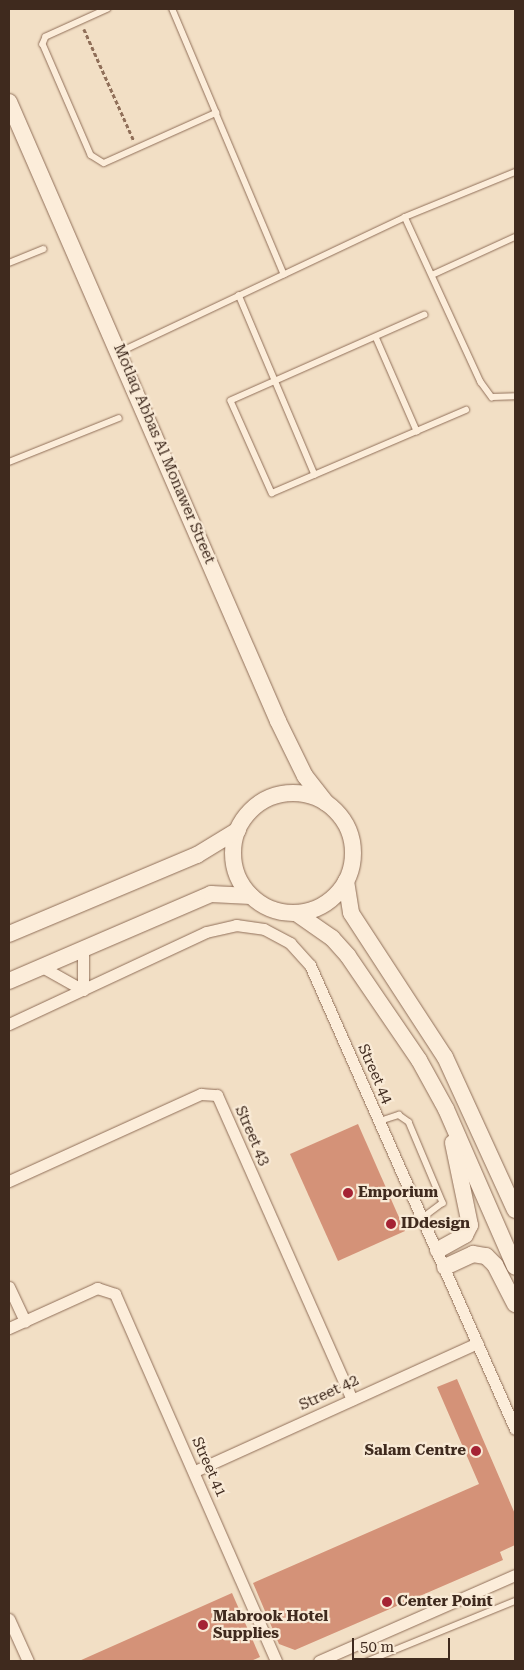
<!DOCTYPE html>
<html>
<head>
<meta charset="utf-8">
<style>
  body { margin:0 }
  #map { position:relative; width:524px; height:1670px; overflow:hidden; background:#f2dfc5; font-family:"Roboto Serif",serif }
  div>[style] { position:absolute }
  .building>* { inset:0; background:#d49278 }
  .path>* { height:2.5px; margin-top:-1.25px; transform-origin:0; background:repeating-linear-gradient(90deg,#906f59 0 4px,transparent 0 6.5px) }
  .roads { filter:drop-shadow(0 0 1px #906f59) drop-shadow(0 0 1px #906f59) }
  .lane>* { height:5.5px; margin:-2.75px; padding:0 2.75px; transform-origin:2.75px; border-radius:2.75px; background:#fcedda }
  .street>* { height:11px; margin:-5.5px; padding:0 5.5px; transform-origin:5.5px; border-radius:5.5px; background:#fcedda }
  .secondary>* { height:16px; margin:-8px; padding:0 8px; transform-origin:8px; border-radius:8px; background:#fcedda }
  .secondary>.ring { margin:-8px; padding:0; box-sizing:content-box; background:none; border:16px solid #fcedda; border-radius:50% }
  .dots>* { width:14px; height:14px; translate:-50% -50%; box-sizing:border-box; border:2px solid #f9ead6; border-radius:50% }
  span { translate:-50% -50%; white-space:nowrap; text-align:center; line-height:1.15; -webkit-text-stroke:4.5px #f9ead6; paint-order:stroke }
  .street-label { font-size:15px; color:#3f2a1e }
  .poi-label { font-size:15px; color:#3f2a1e; font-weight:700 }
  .left { translate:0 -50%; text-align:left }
  .right { translate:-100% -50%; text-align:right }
  .frame { position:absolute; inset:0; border:10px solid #3f2a1e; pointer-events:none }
  .scale { position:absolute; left:352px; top:1638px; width:98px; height:22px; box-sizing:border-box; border:2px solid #3f2a1e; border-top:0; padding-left:6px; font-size:15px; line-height:18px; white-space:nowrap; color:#3f2a1e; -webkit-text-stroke:4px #f9ead6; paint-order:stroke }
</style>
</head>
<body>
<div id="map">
  <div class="building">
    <div style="clip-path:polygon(358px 1124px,405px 1231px,338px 1261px,290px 1154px)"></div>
    <div style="clip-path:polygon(457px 1379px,515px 1514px,515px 1545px,500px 1552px,503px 1560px,295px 1650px,279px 1644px,253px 1583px,479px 1484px,437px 1387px)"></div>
    <div style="clip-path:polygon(232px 1593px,260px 1657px,251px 1661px,79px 1661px)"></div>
  </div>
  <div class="path">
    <div style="left:84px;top:29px;width:123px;rotate:65.9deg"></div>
  </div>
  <div class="roads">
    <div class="lane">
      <div style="left:108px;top:9px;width:68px;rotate:155.7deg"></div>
      <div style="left:46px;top:37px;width:8px;rotate:113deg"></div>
      <div style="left:43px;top:44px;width:121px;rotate:66.6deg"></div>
      <div style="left:91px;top:155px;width:15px;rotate:32deg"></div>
      <div style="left:104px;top:163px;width:123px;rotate:-24.1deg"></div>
      <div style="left:216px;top:113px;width:113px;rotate:-112.9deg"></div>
      <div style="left:216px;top:113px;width:175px;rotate:67.1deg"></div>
      <div style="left:405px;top:217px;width:182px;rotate:65.3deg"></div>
      <div style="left:481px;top:382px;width:19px;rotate:54deg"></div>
      <div style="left:492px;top:397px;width:23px;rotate:-2deg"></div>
      <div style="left:9px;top:263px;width:37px;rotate:-22deg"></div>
      <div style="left:432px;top:275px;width:91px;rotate:-24.6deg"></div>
      <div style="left:239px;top:295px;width:195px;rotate:67.1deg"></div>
      <div style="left:425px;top:315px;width:212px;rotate:156.1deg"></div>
      <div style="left:231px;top:401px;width:101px;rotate:66deg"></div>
      <div style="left:272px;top:493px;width:211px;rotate:-23.2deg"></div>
      <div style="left:376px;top:337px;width:103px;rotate:66.4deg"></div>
      <div style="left:120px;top:352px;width:315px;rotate:-25.3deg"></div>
      <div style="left:405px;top:217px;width:119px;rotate:-22.2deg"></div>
      <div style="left:9px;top:462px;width:118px;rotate:-21.8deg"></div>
      <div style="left:380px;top:1121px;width:20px;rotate:-18deg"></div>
      <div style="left:399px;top:1115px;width:12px;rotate:35deg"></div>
      <div style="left:409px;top:1122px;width:88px;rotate:67.2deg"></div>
      <div style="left:443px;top:1203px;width:25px;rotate:143deg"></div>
      <div style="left:368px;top:1661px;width:159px;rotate:-22.2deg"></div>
    </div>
    <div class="street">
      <div style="left:42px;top:967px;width:47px;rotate:29.3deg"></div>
      <div style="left:83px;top:990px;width:41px;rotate:-90deg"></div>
      <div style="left:9px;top:1024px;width:217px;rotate:-25deg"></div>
      <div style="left:206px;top:932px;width:31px;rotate:-13deg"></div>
      <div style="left:236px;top:925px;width:28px;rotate:8deg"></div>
      <div style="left:264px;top:929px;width:30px;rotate:28deg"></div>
      <div style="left:290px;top:943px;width:30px;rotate:48deg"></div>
      <div style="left:310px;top:965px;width:507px;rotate:66.16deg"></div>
      <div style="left:9px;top:1181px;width:211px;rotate:-24.4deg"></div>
      <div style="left:201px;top:1094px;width:16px;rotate:4deg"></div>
      <div style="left:217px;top:1095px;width:333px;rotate:66.1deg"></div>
      <div style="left:9px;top:1287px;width:38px;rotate:65deg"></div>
      <div style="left:9px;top:1328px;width:97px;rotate:-24.4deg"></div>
      <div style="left:97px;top:1288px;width:19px;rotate:18deg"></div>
      <div style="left:115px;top:1294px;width:401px;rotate:66.3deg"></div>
      <div style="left:195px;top:1471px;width:310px;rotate:-24.4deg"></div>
      <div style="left:9px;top:1619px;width:46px;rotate:65.7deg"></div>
      <div style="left:319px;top:1661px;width:214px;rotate:-23.7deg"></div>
    </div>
    <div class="secondary">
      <div style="left:9px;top:102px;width:675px;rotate:66.51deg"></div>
      <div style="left:278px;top:721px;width:61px;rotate:63.9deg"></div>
      <div style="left:305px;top:776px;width:34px;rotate:52deg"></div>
      <div class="ring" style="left:233px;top:793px;width:104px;height:104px"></div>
      <div style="left:346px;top:881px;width:32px;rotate:81deg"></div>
      <div style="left:351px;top:913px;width:172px;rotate:56.9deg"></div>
      <div style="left:445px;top:1057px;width:168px;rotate:65.4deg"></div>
      <div style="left:296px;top:913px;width:44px;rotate:34.8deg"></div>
      <div style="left:332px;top:938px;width:24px;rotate:48deg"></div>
      <div style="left:348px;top:956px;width:126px;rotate:55.7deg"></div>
      <div style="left:419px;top:1060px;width:56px;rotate:61.1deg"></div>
      <div style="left:446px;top:1109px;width:172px;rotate:66.4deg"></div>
      <div style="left:9px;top:934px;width:204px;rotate:-22.8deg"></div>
      <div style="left:197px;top:855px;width:48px;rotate:-31.4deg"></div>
      <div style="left:9px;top:981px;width:220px;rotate:-23.3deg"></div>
      <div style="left:211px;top:894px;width:40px;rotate:2.9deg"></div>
      <div style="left:438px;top:1250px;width:31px;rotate:-29deg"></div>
      <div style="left:465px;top:1235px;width:11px;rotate:-63deg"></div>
      <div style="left:470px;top:1225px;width:84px;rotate:-101.7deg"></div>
      <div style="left:445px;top:1267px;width:31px;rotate:-25deg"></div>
      <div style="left:473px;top:1254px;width:13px;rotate:9deg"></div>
      <div style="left:486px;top:1256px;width:13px;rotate:45deg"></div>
      <div style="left:495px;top:1265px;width:44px;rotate:62.9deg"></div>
    </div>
  </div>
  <div class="dots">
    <div style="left:348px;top:1193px;background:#a52334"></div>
    <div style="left:391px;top:1224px;background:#a52334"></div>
    <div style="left:476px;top:1451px;background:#a52334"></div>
    <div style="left:387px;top:1602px;background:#a52334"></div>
    <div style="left:203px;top:1625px;background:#a52334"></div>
  </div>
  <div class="street-label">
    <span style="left:164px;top:454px;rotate:67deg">Motlaq Abbas Al Monawer Street</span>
    <span style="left:375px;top:1074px;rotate:66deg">Street 44</span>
    <span style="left:252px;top:1136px;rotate:66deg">Street 43</span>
    <span style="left:329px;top:1393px;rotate:-25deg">Street 42</span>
    <span style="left:209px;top:1467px;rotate:66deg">Street 41</span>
  </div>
  <div class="poi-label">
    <span class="left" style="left:358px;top:1193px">Emporium</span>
    <span class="left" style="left:401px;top:1224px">IDdesign</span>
    <span class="right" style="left:466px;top:1451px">Salam Centre</span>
    <span class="left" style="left:397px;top:1602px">Center Point</span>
    <span class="left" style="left:213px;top:1625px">Mabrook Hotel<br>Supplies</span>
  </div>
  <div class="frame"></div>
  <div class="scale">50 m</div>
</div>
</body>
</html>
